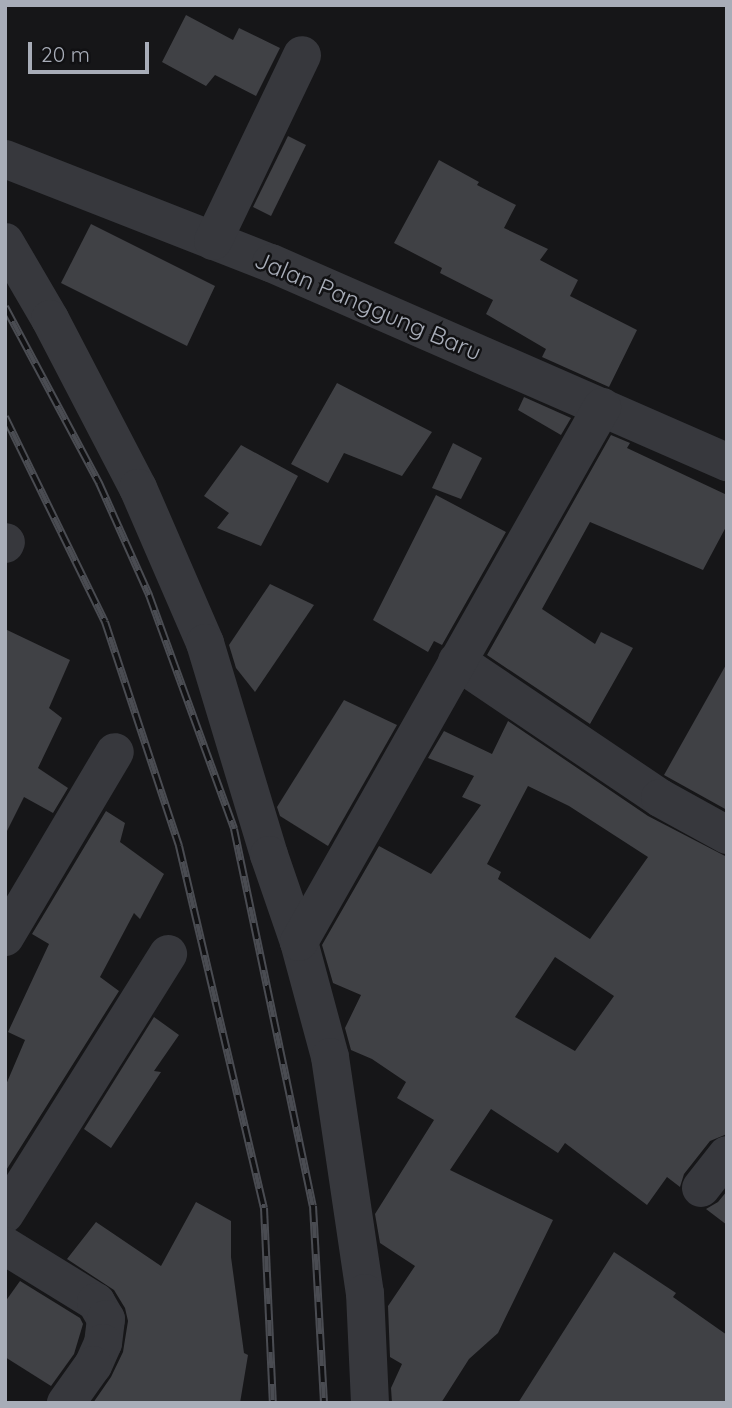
<!DOCTYPE html>
<html>
<head>
<meta charset="utf-8">
<style>
  body { margin:0 }
  #map { position:relative; width:732px; height:1408px; overflow:hidden; background:#161618; font-family:Quicksand,sans-serif }
  div>[style] { position:absolute }
  .building>* { inset:0; background:#404145 }
  .minor>* { height:38px; margin:-19px; padding:0 19px; transform-origin:19px; border-radius:19px; background:#37383d }
  .rail>* { height:8px; margin-top:-4px; transform-origin:0; background:repeating-linear-gradient(90deg,#111113 0 16px,#4a4c52 0 32px); box-sizing:border-box; border-block:2px solid #4a4c52 }
  span { translate:-50% -50%; white-space:nowrap; text-align:center; line-height:1.15; -webkit-text-stroke:5px #111113; paint-order:stroke }
  .street-label { font-size:24px; color:#a8adb8 }
  .frame { position:absolute; inset:0; border:7px solid #a8adb8; pointer-events:none }
  .scale { position:absolute; left:28px; top:42px; width:121px; height:32px; box-sizing:border-box; border:4px solid #a8adb8; border-top:0; padding-left:9px; font-size:21px; line-height:24px; white-space:nowrap; color:#a8adb8; -webkit-text-stroke:5px #111113; paint-order:stroke }
</style>
</head>
<body>
<div id="map">
  <div class="building">
    <div style="clip-path:polygon(186px 15px,233px 40px,239px 28px,280px 48px,256px 96px,215px 75px,206px 86px,162px 62px)"></div>
    <div style="clip-path:polygon(288px 136px,306px 145px,271px 216px,253px 207px)"></div>
    <div style="clip-path:polygon(439px 160px,479px 182px,477px 185px,516px 205px,504px 228px,548px 249px,540px 260px,578px 280px,570px 296px,637px 330px,609px 387px,542px 357px,546px 349px,486px 314px,493px 300px,440px 273px,442px 268px,394px 243px)"></div>
    <div style="clip-path:polygon(91px 224px,215px 286px,187px 346px,61px 283px)"></div>
    <div style="clip-path:polygon(337px 383px,432px 432px,402px 476px,344px 453px,328px 483px,291px 464px)"></div>
    <div style="clip-path:polygon(524px 397px,571px 418px,561px 435px,518px 410px)"></div>
    <div style="clip-path:polygon(611px 435px,630px 443px,627px 448px,727px 495px,727px 525px,703px 570px,590px 522px,542px 609px,595px 644px,601px 632px,633px 648px,590px 724px,487px 655px)"></div>
    <div style="clip-path:polygon(453px 443px,482px 458px,461px 499px,432px 488px)"></div>
    <div style="clip-path:polygon(241px 445px,298px 476px,261px 546px,217px 528px,229px 513px,204px 496px)"></div>
    <div style="clip-path:polygon(436px 495px,506px 532px,442px 645px,434px 641px,428px 652px,373px 620px)"></div>
    <div style="clip-path:polygon(270px 584px,314px 605px,255px 692px,236px 668px,229px 645px)"></div>
    <div style="clip-path:polygon(5px 629px,70px 660px,49px 708px,62px 718px,38px 768px,68px 788px,53px 813px,24px 797px,5px 835px)"></div>
    <div style="clip-path:polygon(727px 663px,727px 810px,664px 775px)"></div>
    <div style="clip-path:polygon(344px 700px,397px 725px,328px 846px,280px 816px,277px 807px)"></div>
    <div style="clip-path:polygon(evenodd,508px 721px,648px 816px,727px 857px,727px 1134px,710px 1141px,684px 1174px,680px 1187px,667px 1177px,647px 1205px,565px 1143px,558px 1153px,491px 1109px,450px 1170px,553px 1220px,498px 1333px,469px 1359px,441px 1403px,392px 1403px,391px 1388px,402px 1364px,390px 1357px,388px 1306px,415px 1266px,380px 1243px,375px 1214px,434px 1120px,397px 1098px,406px 1082px,372px 1059px,351px 1050px,345px 1028px,361px 995px,333px 983px,322px 945px,379px 846px,431px 874px,481px 805px,462px 797px,474px 776px,428px 758px,444px 731px,492px 754px,508px 721px,528px 786px,569px 806px,648px 857px,590px 939px,498px 879px,501px 872px,487px 864px,528px 786px,508px 721px,555px 957px,614px 996px,575px 1051px,515px 1017px,555px 957px)"></div>
    <div style="clip-path:polygon(106px 811px,125px 823px,120px 842px,164px 874px,140px 919px,134px 913px,100px 977px,119px 991px,5px 1172px,5px 1087px,25px 1040px,8px 1032px,49px 944px,32px 934px)"></div>
    <div style="clip-path:polygon(154px 1017px,179px 1035px,154px 1071px,161px 1072px,111px 1148px,84px 1129px)"></div>
    <div style="clip-path:polygon(727px 1191px,727px 1225px,706px 1209px,718px 1202px)"></div>
    <div style="clip-path:polygon(196px 1202px,231px 1221px,231px 1257px,244px 1353px,248px 1355px,240px 1403px,93px 1403px,111px 1377px,123px 1352px,128px 1321px,125px 1308px,114px 1290px,67px 1259px,96px 1222px,161px 1266px)"></div>
    <div style="clip-path:polygon(614px 1252px,676px 1293px,673px 1297px,727px 1335px,727px 1403px,518px 1403px)"></div>
    <div style="clip-path:polygon(20px 1281px,80px 1318px,83px 1324px,74px 1354px,51px 1386px,5px 1357px,5px 1302px)"></div>
  </div>
  <div class="minor">
    <div style="left:5px;top:159px;width:286px;rotate:21.4deg"></div>
    <div style="left:271px;top:263px;width:498px;rotate:23.6deg"></div>
    <div style="left:213px;top:241px;width:206px;rotate:-64.4deg"></div>
    <div style="left:5px;top:242px;width:89px;rotate:59.7deg"></div>
    <div style="left:50px;top:319px;width:191px;rotate:62.5deg"></div>
    <div style="left:138px;top:488px;width:169px;rotate:66.6deg"></div>
    <div style="left:205px;top:643px;width:221px;rotate:73.2deg"></div>
    <div style="left:269px;top:855px;width:92px;rotate:71deg"></div>
    <div style="left:299px;top:942px;width:119px;rotate:74.9deg"></div>
    <div style="left:330px;top:1057px;width:239px;rotate:81.6deg"></div>
    <div style="left:365px;top:1293px;width:110px;rotate:87.4deg"></div>
    <div style="left:5px;top:544px;width:2px;rotate:-63deg"></div>
    <div style="left:457px;top:661px;width:245px;rotate:34deg"></div>
    <div style="left:660px;top:798px;width:77px;rotate:28.9deg"></div>
    <div style="left:5px;top:937px;width:215px;rotate:-59.3deg"></div>
    <div style="left:299px;top:942px;width:615px;rotate:-60.47deg"></div>
    <div style="left:701px;top:1188px;width:42px;rotate:-51.8deg"></div>
    <div style="left:5px;top:1214px;width:307px;rotate:-57.9deg"></div>
    <div style="left:5px;top:1246px;width:107px;rotate:31.6deg"></div>
    <div style="left:96px;top:1302px;width:20px;rotate:60deg"></div>
    <div style="left:106px;top:1319px;width:24px;rotate:97deg"></div>
    <div style="left:103px;top:1343px;width:24px;rotate:114deg"></div>
    <div style="left:93px;top:1365px;width:47px;rotate:125.4deg"></div>
  </div>
  <div class="rail">
    <div style="left:5px;top:307px;width:200px;rotate:61.9deg"></div>
    <div style="left:99px;top:483px;width:123px;rotate:65.9deg"></div>
    <div style="left:149px;top:595px;width:249px;rotate:70deg"></div>
    <div style="left:234px;top:829px;width:385px;rotate:78.2deg"></div>
    <div style="left:313px;top:1206px;width:197px;rotate:86.8deg"></div>
    <div style="left:5px;top:417px;width:228px;rotate:64deg"></div>
    <div style="left:105px;top:622px;width:236px;rotate:71.7deg"></div>
    <div style="left:179px;top:846px;width:372px;rotate:76.8deg"></div>
    <div style="left:264px;top:1208px;width:195px;rotate:87.4deg"></div>
  </div>
  <div class="street-label">
    <span style="left:368px;top:306px;rotate:23deg">Jalan Panggung Baru</span>
  </div>
  <div class="frame"></div>
  <div class="scale">20 m</div>
</div>
</body>
</html>
